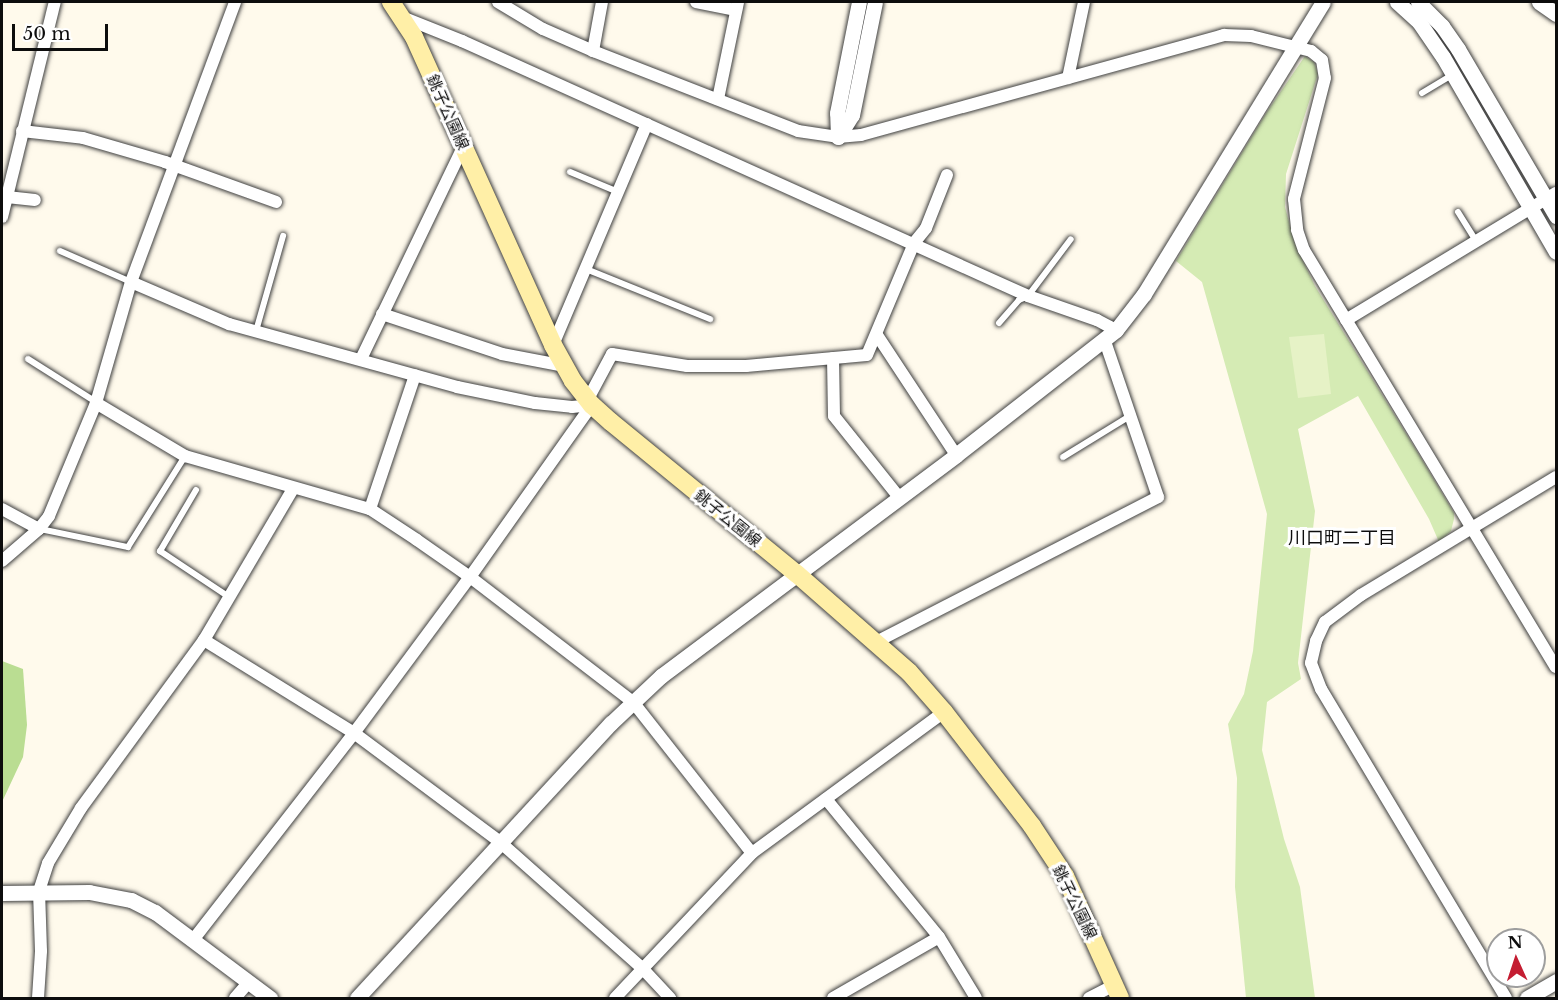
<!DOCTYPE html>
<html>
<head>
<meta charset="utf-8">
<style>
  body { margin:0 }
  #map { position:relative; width:1558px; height:1000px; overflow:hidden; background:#fffaec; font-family:"Libre Baskerville","Noto Sans JP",serif }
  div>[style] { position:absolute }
  .green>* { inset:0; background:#d5ebb4 }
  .forest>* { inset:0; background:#badd92 }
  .pitch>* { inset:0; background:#e6f2c6 }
  .roads { filter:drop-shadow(0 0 2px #404040) drop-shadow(0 0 2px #404040) }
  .service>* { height:6px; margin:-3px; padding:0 3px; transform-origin:3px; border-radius:3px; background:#fff }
  .minor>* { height:12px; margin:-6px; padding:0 6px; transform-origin:6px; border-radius:6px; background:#fff }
  .tertiary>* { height:15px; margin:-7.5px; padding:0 7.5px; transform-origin:7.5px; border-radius:7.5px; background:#fff }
  .secondary>* { height:18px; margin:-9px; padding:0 9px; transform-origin:9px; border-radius:9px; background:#ffefa7 }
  span { translate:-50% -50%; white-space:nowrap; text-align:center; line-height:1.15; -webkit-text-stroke:6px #fff; paint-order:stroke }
  .street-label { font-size:16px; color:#0d0d0d }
  .neighbourhood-label { font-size:18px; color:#0d0d0d }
  .frame { position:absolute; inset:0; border:3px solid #0d0d0d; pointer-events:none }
  .north { position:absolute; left:1486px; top:928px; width:60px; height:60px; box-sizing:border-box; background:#fff; border:2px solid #9e9e9e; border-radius:50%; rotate:357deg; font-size:16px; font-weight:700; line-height:24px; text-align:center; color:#0d0d0d }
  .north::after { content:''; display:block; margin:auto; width:21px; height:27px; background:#c41d32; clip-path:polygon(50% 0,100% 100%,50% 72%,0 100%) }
  .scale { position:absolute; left:12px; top:24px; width:96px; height:27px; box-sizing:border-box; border:3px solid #0d0d0d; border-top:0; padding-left:8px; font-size:18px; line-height:21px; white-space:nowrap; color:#0d0d0d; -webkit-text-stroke:4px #fff; paint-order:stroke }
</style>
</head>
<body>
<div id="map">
  <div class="green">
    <div style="clip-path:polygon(1305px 56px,1314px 62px,1318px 74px,1286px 174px,1285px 207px,1295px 244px,1315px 286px,1418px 453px,1454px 513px,1454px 519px,1451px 531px,1439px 542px,1429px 519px,1358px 396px,1298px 429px,1315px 511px,1298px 663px,1301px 679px,1267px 702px,1262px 750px,1284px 839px,1300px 887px,1315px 998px,1246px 998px,1235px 887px,1237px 778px,1228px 724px,1244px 694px,1253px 651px,1267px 514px,1202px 282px,1176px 261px,1266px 113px)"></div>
  </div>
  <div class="forest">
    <div style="clip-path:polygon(2px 661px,23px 669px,27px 725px,23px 757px,2px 802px)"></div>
  </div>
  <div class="pitch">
    <div style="clip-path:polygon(1324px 334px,1331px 394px,1298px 398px,1289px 337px)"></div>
  </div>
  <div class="roads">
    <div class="service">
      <div style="left:1422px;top:93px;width:35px;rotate:-31deg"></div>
      <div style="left:570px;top:172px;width:52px;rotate:22.6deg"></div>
      <div style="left:1458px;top:212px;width:34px;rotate:58deg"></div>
      <div style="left:60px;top:251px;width:77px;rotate:23.6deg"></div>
      <div style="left:586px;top:269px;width:134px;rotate:22deg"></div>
      <div style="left:999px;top:323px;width:30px;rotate:-49deg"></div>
      <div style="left:1019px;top:300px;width:10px;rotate:-24deg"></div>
      <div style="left:1028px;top:296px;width:71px;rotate:-53deg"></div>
      <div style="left:256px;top:331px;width:99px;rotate:-74.1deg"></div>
      <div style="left:28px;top:359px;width:80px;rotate:32.3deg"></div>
      <div style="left:1063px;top:457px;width:79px;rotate:-31.5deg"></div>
      <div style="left:196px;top:490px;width:71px;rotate:120.5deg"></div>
      <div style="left:160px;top:551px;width:83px;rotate:33.7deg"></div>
      <div style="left:40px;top:529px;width:90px;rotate:11.6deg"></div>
      <div style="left:128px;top:547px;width:107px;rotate:-57.9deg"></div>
    </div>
    <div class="minor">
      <div style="left:498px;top:2px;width:52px;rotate:31deg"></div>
      <div style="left:543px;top:29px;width:55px;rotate:23.7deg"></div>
      <div style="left:593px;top:51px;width:220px;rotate:21.3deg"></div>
      <div style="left:798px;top:131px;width:40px;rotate:8.5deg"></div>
      <div style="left:838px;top:137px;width:23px;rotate:-5deg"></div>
      <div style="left:861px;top:135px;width:377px;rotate:-15.4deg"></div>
      <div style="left:1224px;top:35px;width:27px;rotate:2deg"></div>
      <div style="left:1251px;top:36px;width:62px;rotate:14deg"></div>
      <div style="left:1311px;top:51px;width:14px;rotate:39deg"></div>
      <div style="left:1322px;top:60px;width:18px;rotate:81deg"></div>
      <div style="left:1325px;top:78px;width:125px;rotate:104.4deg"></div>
      <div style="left:1294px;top:199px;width:31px;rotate:84deg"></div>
      <div style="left:1297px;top:230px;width:21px;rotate:71deg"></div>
      <div style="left:1304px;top:250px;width:487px;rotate:58.9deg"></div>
      <div style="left:696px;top:2px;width:41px;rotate:11.3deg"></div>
      <div style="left:402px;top:17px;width:65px;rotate:21.8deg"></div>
      <div style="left:462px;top:41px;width:621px;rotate:24.25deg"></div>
      <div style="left:1028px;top:296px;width:73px;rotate:19.2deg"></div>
      <div style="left:1097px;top:320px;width:21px;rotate:28deg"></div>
      <div style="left:593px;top:51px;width:50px;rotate:-79.6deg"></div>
      <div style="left:1068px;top:78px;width:78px;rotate:-78.1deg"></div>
      <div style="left:718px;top:99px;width:99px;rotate:-78.3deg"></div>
      <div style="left:22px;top:131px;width:61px;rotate:6.5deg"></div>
      <div style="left:83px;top:138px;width:85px;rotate:16.3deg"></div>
      <div style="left:165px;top:162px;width:118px;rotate:19.8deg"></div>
      <div style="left:7px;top:197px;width:28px;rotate:6deg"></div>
      <div style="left:2px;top:217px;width:221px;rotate:-76.2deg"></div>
      <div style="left:131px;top:282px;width:107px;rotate:23.2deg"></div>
      <div style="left:229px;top:324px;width:237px;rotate:15.4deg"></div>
      <div style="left:457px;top:387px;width:80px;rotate:11.6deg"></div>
      <div style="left:535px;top:403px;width:37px;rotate:6deg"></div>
      <div style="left:572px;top:407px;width:20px;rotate:-6deg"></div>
      <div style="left:382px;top:314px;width:126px;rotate:18.4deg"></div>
      <div style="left:502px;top:354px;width:64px;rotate:10.8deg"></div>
      <div style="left:1346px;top:320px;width:245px;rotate:-31.2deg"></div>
      <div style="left:877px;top:335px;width:144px;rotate:56.6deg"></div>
      <div style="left:553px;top:345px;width:240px;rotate:-67deg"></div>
      <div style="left:833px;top:358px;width:58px;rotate:89deg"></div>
      <div style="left:834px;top:416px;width:104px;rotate:51.3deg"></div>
      <div style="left:361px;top:359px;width:235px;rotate:-64.3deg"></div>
      <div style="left:588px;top:399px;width:51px;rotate:-61.9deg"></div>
      <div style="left:612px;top:354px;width:76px;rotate:9.1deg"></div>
      <div style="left:687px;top:366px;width:59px"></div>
      <div style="left:746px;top:366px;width:121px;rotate:-5.2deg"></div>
      <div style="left:867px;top:355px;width:121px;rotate:-67.2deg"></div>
      <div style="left:914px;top:243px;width:19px;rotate:-51deg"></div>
      <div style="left:926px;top:228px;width:57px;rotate:-68.4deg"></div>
      <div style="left:96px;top:403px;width:104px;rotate:30.8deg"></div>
      <div style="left:185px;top:456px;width:192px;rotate:16deg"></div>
      <div style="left:370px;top:509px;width:56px;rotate:33.4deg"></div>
      <div style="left:417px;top:540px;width:65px;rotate:34.9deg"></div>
      <div style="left:470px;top:577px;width:205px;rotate:37.5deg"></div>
      <div style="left:633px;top:702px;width:192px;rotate:51.8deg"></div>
      <div style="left:2px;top:509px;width:42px;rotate:28.4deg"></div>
      <div style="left:370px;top:509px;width:141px;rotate:-71.4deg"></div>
      <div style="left:2px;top:561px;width:49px;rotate:-40.9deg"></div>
      <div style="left:39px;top:529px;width:16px;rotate:-52deg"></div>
      <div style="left:49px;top:516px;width:122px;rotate:-67.4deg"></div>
      <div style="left:96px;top:403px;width:126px;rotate:-73.9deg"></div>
      <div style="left:131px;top:282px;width:299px;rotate:-69.6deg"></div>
      <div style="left:204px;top:640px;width:176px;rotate:31.8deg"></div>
      <div style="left:354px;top:733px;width:182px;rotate:36.7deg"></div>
      <div style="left:500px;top:842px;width:191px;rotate:41.6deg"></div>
      <div style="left:643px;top:969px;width:40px;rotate:47deg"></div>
      <div style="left:876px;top:642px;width:317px;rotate:-27.2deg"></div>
      <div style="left:1158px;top:497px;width:165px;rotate:-108.8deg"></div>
      <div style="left:826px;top:799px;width:178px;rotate:50.7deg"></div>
      <div style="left:939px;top:937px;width:71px;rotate:58.8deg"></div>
      <div style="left:193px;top:940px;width:262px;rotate:-52.1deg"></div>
      <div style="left:354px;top:733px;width:194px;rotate:-53.4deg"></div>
      <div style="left:470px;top:577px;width:211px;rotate:-54.7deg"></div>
      <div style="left:38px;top:998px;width:47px;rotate:-86.3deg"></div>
      <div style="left:41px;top:951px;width:60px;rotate:-91.9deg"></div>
      <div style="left:39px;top:891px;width:29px;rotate:-72deg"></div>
      <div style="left:48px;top:863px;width:64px;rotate:-59deg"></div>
      <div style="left:81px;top:808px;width:208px;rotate:-53.8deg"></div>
      <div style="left:204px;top:640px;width:175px;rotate:-59.5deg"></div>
      <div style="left:235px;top:998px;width:21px;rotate:-49deg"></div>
      <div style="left:615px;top:998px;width:199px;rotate:-46.6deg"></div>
      <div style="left:752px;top:853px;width:238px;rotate:-36.3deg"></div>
      <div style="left:833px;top:998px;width:122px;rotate:-29.9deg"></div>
      <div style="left:1089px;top:998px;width:28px;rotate:-27deg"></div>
      <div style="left:1506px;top:998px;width:360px;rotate:-120.9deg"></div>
      <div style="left:1321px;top:689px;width:28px;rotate:-111deg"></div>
      <div style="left:1311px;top:663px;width:23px;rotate:-77deg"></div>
      <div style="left:1316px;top:641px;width:21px;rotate:-65deg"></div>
      <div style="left:1325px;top:622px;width:45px;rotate:-36.9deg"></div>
      <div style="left:1361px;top:595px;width:228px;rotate:-31.2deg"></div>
    </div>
    <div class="tertiary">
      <div style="left:1397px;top:2px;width:30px;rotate:42deg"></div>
      <div style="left:1419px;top:22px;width:42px;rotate:55.6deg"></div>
      <div style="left:1443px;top:57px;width:225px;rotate:59.9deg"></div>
      <div style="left:1418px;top:2px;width:34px;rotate:45deg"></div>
      <div style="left:1442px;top:26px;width:28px;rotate:55deg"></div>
      <div style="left:1458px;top:49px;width:194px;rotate:59.6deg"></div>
      <div style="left:1539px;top:2px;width:21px;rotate:35deg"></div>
      <div style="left:838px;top:137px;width:26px;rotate:-58deg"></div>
      <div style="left:852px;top:115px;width:115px;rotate:-78.5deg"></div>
      <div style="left:838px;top:137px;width:24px;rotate:-92deg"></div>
      <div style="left:837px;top:113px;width:113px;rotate:-78.8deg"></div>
      <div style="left:2px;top:893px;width:87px;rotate:-0.7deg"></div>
      <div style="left:89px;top:892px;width:43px;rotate:10.8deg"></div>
      <div style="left:131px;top:900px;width:27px;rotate:27deg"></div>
      <div style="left:155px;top:912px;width:144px;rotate:36.8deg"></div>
      <div style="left:357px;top:998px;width:374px;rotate:-47.3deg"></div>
      <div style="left:611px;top:723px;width:69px;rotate:-43.2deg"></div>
      <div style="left:661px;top:676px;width:369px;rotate:-36.8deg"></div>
      <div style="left:956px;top:455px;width:203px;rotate:-38deg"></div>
      <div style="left:1116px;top:330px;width:46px;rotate:-52.1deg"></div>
      <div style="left:1144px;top:294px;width:342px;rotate:-58.5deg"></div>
      <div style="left:1527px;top:998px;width:34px;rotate:-30deg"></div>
    </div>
    <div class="secondary">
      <div style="left:391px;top:2px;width:42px;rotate:56.7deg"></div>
      <div style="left:414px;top:37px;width:338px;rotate:65.7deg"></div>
      <div style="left:553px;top:345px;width:41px;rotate:60.9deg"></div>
      <div style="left:573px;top:381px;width:31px;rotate:52deg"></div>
      <div style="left:592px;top:405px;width:25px;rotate:42deg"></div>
      <div style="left:611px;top:422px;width:240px;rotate:39.3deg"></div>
      <div style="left:797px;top:574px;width:149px;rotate:41.2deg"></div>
      <div style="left:909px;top:672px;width:53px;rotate:48.8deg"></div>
      <div style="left:944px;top:712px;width:144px;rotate:52.3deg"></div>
      <div style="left:1032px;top:826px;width:60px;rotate:56.6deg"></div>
      <div style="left:1065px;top:876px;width:134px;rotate:65.7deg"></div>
    </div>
  </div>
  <div class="street-label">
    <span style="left:448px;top:112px;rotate:66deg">銚子公園線</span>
    <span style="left:728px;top:518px;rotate:39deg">銚子公園線</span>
    <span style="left:1075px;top:902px;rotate:64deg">銚子公園線</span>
  </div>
  <div class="neighbourhood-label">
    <span style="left:1342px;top:538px">川口町二丁目</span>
  </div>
  <div class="frame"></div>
  <div class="north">N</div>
  <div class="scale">50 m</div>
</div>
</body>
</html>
